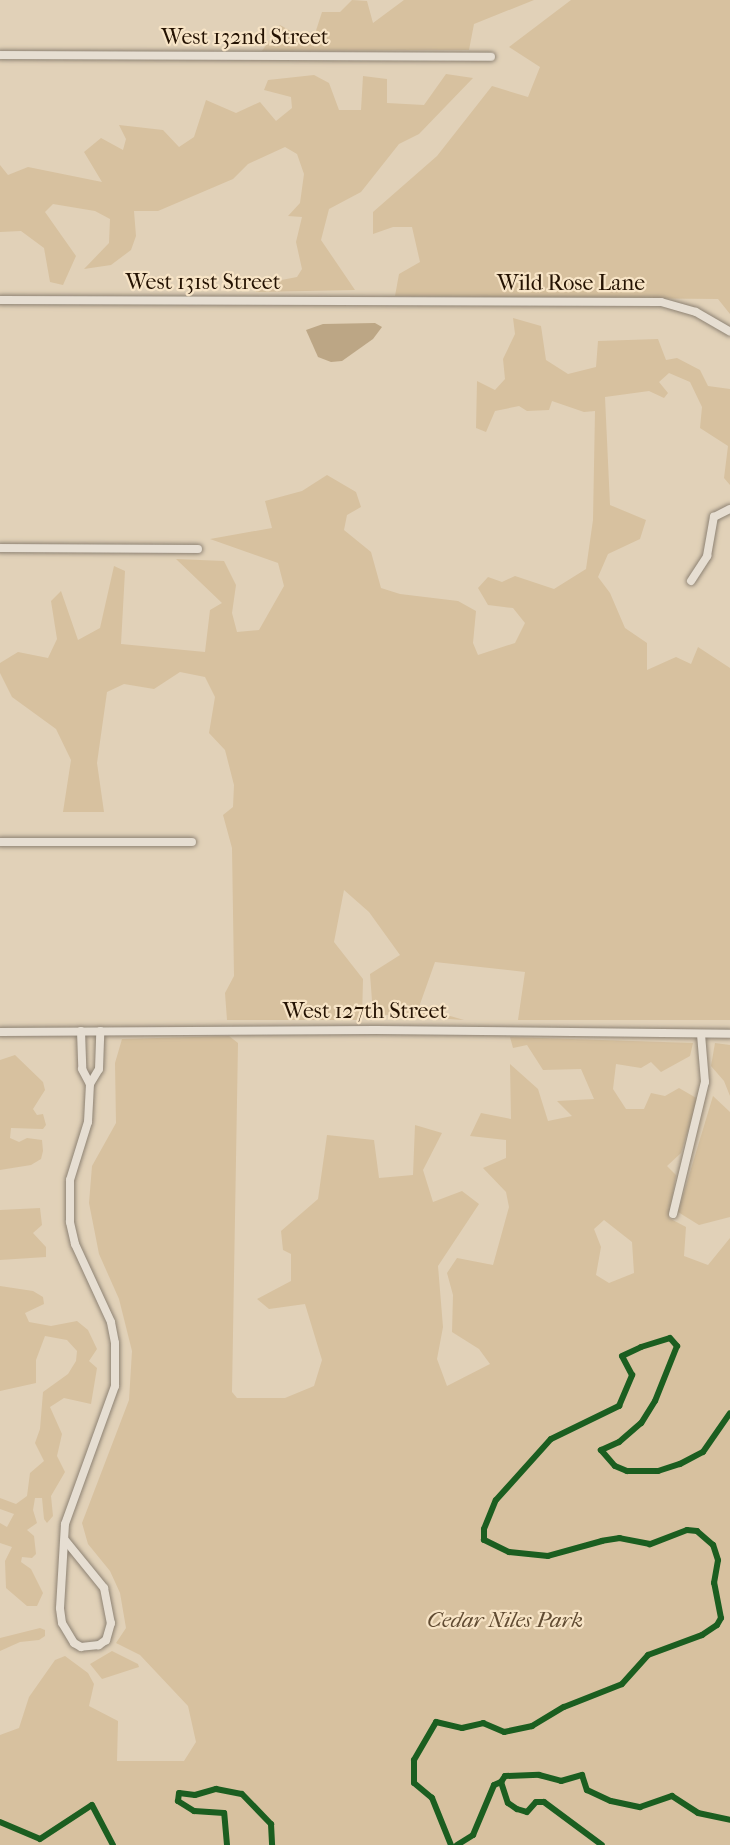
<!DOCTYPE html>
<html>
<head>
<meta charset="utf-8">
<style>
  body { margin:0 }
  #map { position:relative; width:730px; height:1845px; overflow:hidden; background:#e1d1b8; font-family:"IM FELL French Canon",serif }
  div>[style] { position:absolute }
  .green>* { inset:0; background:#d7c19f }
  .water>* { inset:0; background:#bca685 }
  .roads { filter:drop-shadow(0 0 2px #8d8273) drop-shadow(0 0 2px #8d8273) }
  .street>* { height:8px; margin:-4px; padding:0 4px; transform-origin:4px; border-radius:4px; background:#e6ded2 }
  .cycleway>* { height:6px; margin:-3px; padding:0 3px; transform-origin:3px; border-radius:3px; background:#1b5e20 }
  span { translate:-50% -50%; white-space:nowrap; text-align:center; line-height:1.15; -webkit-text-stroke:4.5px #f7e4c6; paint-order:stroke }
  .street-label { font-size:22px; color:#241202 }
  .park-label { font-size:22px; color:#604b32; font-style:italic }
</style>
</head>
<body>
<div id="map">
  <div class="green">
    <div style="clip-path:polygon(352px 0,367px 1px,373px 23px,404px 0,534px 0,474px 24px,469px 50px,262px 51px,280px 25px,312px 43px,322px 12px,340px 12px)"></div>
    <div style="clip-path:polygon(571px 0,730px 0,730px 314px,718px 299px,395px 296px,399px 274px,420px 262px,412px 227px,393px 227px,373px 234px,373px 212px,437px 156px,492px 86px,528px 97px,540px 67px,509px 47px)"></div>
    <div style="clip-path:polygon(446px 74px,473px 78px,419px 134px,399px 144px,361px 192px,329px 209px,321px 240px,355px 290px,255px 292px,271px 282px,297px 277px,302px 269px,296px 242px,302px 217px,288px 216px,300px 203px,304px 174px,297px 154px,285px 147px,248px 164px,233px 179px,158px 211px,134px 211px,136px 236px,131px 250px,111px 265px,84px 269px,109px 243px,110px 219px,95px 211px,53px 204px,45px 212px,76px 256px,63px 285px,50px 282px,44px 248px,21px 231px,0 232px,0 165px,8px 175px,28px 167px,102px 182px,84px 152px,101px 138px,123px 150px,126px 139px,119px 125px,163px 130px,179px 147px,194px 137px,206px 100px,236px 113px,260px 102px,276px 121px,292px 108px,291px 97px,264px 90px,268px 80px,314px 75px,329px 83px,339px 110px,361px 110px,363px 76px,387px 79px,387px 103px,424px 105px)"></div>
    <div style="clip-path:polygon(513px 318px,541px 326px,546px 360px,568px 374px,596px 367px,598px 341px,658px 339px,666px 360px,677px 358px,700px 370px,708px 386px,730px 389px,730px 485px,724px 478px,728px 446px,700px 428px,702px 407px,690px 382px,669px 373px,659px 382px,668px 393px,664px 398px,649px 391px,605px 397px,610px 505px,646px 520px,640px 539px,608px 554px,598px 577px,610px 593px,625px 628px,647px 643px,647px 670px,676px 657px,691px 664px,698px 647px,730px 668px,730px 1020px,518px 1020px,525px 972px,435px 962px,419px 1007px,464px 1020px,373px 1014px,370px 974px,400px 955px,369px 912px,344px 890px,334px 942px,363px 979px,362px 1020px,227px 1020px,225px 993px,234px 976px,232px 848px,223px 815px,233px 807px,234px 785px,225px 750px,209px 733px,215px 697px,205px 677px,180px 672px,154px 689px,124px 684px,107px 692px,97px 763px,104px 812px,63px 812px,71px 760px,56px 729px,12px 697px,0 673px,0 663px,18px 652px,48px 658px,57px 639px,51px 601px,61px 591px,78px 640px,100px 628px,114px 566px,125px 571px,121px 644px,205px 652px,210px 610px,222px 603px,176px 559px,224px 561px,236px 585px,232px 613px,237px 632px,259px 630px,284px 586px,278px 563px,210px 539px,272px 528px,265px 501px,302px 491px,327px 475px,356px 492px,361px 507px,347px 515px,344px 530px,371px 552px,381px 588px,400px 594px,458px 601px,476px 611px,473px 643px,478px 655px,515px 643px,525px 623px,513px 608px,488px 605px,478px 588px,488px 577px,502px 582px,515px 576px,554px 589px,586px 569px,593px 520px,595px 411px,584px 412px,552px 401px,549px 410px,527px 411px,519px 406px,495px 411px,486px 432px,476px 428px,477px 381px,495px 390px,505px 379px,503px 359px,515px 334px)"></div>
    <div style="clip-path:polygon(evenodd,229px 1036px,238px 1043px,232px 1392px,237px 1398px,285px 1398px,314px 1386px,322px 1360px,305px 1304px,269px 1309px,257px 1299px,291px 1281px,291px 1254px,283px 1250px,281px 1231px,318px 1199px,327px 1135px,374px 1140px,379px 1178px,413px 1175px,415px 1125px,442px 1133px,423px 1170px,433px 1202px,462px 1191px,479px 1204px,438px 1266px,443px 1327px,437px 1359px,447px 1386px,490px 1364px,479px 1349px,452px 1332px,453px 1295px,447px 1273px,457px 1258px,493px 1265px,509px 1207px,506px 1192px,483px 1168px,506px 1158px,506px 1140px,470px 1136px,481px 1113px,511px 1119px,510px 1064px,538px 1089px,548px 1121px,572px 1116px,557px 1101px,594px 1099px,581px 1069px,543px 1070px,527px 1045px,513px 1048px,510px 1037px,693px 1043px,690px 1056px,661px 1072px,651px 1062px,641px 1068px,616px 1064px,613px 1089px,626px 1109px,644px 1109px,651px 1093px,665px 1096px,679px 1088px,698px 1099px,681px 1153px,667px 1166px,676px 1175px,669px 1218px,686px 1227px,684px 1256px,708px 1265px,730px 1238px,730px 1845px,0 1845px,0 1735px,19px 1728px,29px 1697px,55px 1660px,65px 1656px,88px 1673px,94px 1684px,89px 1706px,118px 1721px,117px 1761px,184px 1761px,196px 1742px,188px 1706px,140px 1655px,116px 1643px,126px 1628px,120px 1593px,110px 1571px,88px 1544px,82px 1523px,129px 1400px,132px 1351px,119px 1299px,99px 1254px,89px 1203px,92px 1166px,116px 1123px,115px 1063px,122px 1039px,229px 1036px,604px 1220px,632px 1242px,634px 1273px,609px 1283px,596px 1275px,601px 1247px,594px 1229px,604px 1220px)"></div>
    <div style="clip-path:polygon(715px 1043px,730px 1045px,730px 1096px,724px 1081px,711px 1066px)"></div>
    <div style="clip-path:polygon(15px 1055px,43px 1082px,45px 1090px,33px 1109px,37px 1115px,43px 1114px,46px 1125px,43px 1129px,11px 1128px,10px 1138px,19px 1142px,27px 1138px,42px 1140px,43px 1151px,41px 1159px,31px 1165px,0 1170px,0 1060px)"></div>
    <div style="clip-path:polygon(713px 1096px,730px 1112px,730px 1217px,699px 1225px,678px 1212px)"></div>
    <div style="clip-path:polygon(40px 1208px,42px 1225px,33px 1233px,46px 1247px,46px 1257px,0 1260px,0 1210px)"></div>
    <div style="clip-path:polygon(0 1286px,33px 1291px,43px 1297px,44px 1304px,25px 1313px,29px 1322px,51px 1326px,77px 1321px,88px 1330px,97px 1349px,89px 1361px,97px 1368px,91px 1404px,64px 1398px,50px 1407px,62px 1434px,57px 1456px,65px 1472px,51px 1496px,53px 1516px,47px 1523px,44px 1519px,42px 1498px,35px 1498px,33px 1510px,37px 1523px,27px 1530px,34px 1536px,36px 1554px,32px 1558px,22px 1557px,21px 1562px,31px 1569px,43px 1593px,37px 1606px,27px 1606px,6px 1588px,5px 1561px,12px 1547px,0 1543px,0 1523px,7px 1527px,14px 1514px,0 1509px,0 1498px,16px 1504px,27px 1496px,30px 1473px,44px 1461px,35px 1443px,40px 1429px,43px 1392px,68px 1374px,76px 1361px,77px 1351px,67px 1340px,45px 1336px,36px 1360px,36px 1383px,0 1391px)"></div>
    <div style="clip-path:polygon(40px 1628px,45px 1630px,45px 1636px,39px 1640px,20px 1642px,0 1651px,0 1638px)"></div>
    <div style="clip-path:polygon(112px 1651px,138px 1664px,139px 1667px,102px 1679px,90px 1664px)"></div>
  </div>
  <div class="water">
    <div style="clip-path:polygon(375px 323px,382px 327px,373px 339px,342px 361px,331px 362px,318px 357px,306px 330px,323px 324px)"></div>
  </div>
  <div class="roads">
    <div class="street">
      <div style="left:0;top:55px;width:491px;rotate:0.2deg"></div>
      <div style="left:0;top:300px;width:661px;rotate:0.17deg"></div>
      <div style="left:661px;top:302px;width:36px;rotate:16deg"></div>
      <div style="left:696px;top:312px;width:39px;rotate:30deg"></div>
      <div style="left:0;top:548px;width:198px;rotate:0.3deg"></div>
      <div style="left:691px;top:581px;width:30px;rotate:-57deg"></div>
      <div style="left:707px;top:556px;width:40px;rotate:-80deg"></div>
      <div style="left:714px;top:517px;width:18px;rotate:-27deg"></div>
      <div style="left:0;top:842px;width:192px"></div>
      <div style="left:81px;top:1031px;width:38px;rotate:88deg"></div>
      <div style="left:82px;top:1069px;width:17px;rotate:62deg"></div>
      <div style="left:90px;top:1084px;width:17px;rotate:-59deg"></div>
      <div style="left:99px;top:1069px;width:38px;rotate:-88deg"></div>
      <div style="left:0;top:1032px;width:376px;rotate:-0.3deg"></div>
      <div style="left:376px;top:1030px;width:354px;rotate:0.6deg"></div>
      <div style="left:673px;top:1214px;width:136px;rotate:-76.4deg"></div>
      <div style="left:705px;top:1082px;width:48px;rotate:-94.8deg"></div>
      <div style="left:65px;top:1540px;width:62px;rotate:50.9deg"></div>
      <div style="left:104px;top:1588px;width:36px;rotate:79deg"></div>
      <div style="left:111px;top:1623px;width:18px;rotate:106deg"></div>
      <div style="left:106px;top:1640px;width:9px;rotate:144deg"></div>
      <div style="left:99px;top:1645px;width:18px;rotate:174deg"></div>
      <div style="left:81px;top:1647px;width:8px;rotate:-150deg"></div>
      <div style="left:74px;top:1643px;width:23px;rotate:-121deg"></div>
      <div style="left:62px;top:1623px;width:15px;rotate:-98deg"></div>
      <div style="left:60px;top:1608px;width:84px;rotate:-86.6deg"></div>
      <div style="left:65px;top:1524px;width:147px;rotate:-70.1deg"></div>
      <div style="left:115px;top:1386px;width:43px;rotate:-90deg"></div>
      <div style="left:115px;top:1343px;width:21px;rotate:-101deg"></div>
      <div style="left:111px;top:1322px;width:86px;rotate:-114.8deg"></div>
      <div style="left:75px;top:1244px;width:23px;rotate:-103deg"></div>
      <div style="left:70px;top:1222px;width:42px;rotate:-90deg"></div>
      <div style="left:70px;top:1180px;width:61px;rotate:-72.8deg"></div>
      <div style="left:88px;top:1122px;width:38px;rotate:-87deg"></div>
    </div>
  </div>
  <div class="cycleway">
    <div style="left:501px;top:1782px;width:7px;rotate:-56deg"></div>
    <div style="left:505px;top:1776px;width:34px;rotate:-2deg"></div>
    <div style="left:539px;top:1775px;width:23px;rotate:15deg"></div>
    <div style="left:561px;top:1781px;width:22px;rotate:-16deg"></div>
    <div style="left:582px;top:1775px;width:16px;rotate:72deg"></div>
    <div style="left:587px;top:1790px;width:26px;rotate:25deg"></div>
    <div style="left:611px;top:1801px;width:30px;rotate:12deg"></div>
    <div style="left:640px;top:1807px;width:34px;rotate:-19deg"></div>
    <div style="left:672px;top:1796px;width:31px;rotate:33deg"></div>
    <div style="left:698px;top:1813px;width:33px;rotate:12deg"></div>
    <div style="left:0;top:1822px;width:43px;rotate:23deg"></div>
    <div style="left:40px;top:1839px;width:62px;rotate:-33.2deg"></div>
    <div style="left:92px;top:1805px;width:45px;rotate:62.3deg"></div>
    <div style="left:227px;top:1845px;width:32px;rotate:-95deg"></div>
    <div style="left:224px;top:1813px;width:30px;rotate:-176deg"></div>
    <div style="left:194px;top:1811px;width:19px;rotate:-148deg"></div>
    <div style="left:178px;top:1801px;width:8px;rotate:-83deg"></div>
    <div style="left:179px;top:1793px;width:16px;rotate:7deg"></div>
    <div style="left:195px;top:1795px;width:22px;rotate:-16deg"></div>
    <div style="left:216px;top:1789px;width:26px;rotate:11deg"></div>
    <div style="left:242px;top:1794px;width:42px;rotate:46deg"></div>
    <div style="left:271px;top:1824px;width:21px;rotate:87deg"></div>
    <div style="left:451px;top:1845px;width:51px;rotate:-112deg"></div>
    <div style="left:432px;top:1798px;width:23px;rotate:-140deg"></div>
    <div style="left:414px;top:1783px;width:23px;rotate:-90deg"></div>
    <div style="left:414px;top:1760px;width:44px;rotate:-59.9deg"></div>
    <div style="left:436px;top:1722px;width:27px;rotate:13deg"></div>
    <div style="left:462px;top:1728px;width:22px;rotate:-13deg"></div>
    <div style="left:483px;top:1723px;width:23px;rotate:23deg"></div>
    <div style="left:504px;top:1732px;width:29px;rotate:-12deg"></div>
    <div style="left:532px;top:1726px;width:37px;rotate:-31deg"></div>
    <div style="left:564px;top:1707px;width:62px;rotate:-21.6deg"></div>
    <div style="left:622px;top:1684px;width:39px;rotate:-48deg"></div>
    <div style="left:648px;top:1655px;width:58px;rotate:-20.3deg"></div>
    <div style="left:702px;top:1635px;width:18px;rotate:-34deg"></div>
    <div style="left:717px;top:1625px;width:8px;rotate:-60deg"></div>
    <div style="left:721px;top:1618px;width:36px;rotate:-101deg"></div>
    <div style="left:714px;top:1583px;width:23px;rotate:-80deg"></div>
    <div style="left:718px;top:1560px;width:16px;rotate:-108deg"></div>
    <div style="left:713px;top:1545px;width:21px;rotate:-139deg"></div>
    <div style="left:697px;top:1531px;width:10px;rotate:-174deg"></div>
    <div style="left:687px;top:1530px;width:40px;rotate:159deg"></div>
    <div style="left:650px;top:1544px;width:31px;rotate:-169deg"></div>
    <div style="left:620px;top:1538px;width:18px;rotate:171deg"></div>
    <div style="left:602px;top:1541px;width:56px;rotate:164.5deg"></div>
    <div style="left:548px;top:1556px;width:39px;rotate:-174deg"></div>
    <div style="left:509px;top:1552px;width:28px;rotate:-154deg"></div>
    <div style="left:484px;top:1540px;width:11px;rotate:-90deg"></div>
    <div style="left:484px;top:1529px;width:31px;rotate:-68deg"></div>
    <div style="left:496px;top:1500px;width:82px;rotate:-48deg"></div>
    <div style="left:551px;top:1439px;width:76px;rotate:-25.9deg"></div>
    <div style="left:619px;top:1406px;width:34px;rotate:-67deg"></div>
    <div style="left:632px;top:1375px;width:21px;rotate:-118deg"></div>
    <div style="left:622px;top:1356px;width:21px;rotate:-25deg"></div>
    <div style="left:641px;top:1347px;width:30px;rotate:-17deg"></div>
    <div style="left:670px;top:1338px;width:11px;rotate:49deg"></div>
    <div style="left:677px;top:1346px;width:59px;rotate:111.8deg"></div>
    <div style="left:655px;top:1401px;width:26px;rotate:122deg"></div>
    <div style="left:641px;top:1423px;width:29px;rotate:139deg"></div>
    <div style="left:619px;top:1442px;width:20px;rotate:156deg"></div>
    <div style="left:601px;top:1450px;width:21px;rotate:49deg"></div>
    <div style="left:615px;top:1466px;width:13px;rotate:23deg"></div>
    <div style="left:627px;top:1471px;width:31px"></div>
    <div style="left:658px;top:1471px;width:23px;rotate:-18deg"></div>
    <div style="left:680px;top:1464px;width:26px;rotate:-28deg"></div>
    <div style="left:703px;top:1452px;width:47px;rotate:-55.3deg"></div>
    <div style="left:457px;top:1845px;width:19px;rotate:-32deg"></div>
    <div style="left:473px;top:1835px;width:54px;rotate:-67.2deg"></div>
    <div style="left:494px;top:1785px;width:8px;rotate:-23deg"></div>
    <div style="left:501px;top:1782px;width:22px;rotate:72deg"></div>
    <div style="left:508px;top:1803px;width:11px;rotate:34deg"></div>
    <div style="left:517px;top:1809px;width:10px;rotate:17deg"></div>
    <div style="left:527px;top:1812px;width:13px;rotate:-48deg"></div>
    <div style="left:536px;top:1802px;width:8px"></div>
    <div style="left:544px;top:1802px;width:72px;rotate:36.6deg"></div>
  </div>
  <div class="street-label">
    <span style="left:245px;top:38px">West 132nd Street</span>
    <span style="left:203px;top:283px">West 131st Street</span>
    <span style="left:571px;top:284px">Wild Rose Lane</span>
    <span style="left:365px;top:1012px">West 127th Street</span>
  </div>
  <div class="park-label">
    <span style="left:505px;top:1621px">Cedar Niles Park</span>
  </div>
</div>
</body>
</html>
